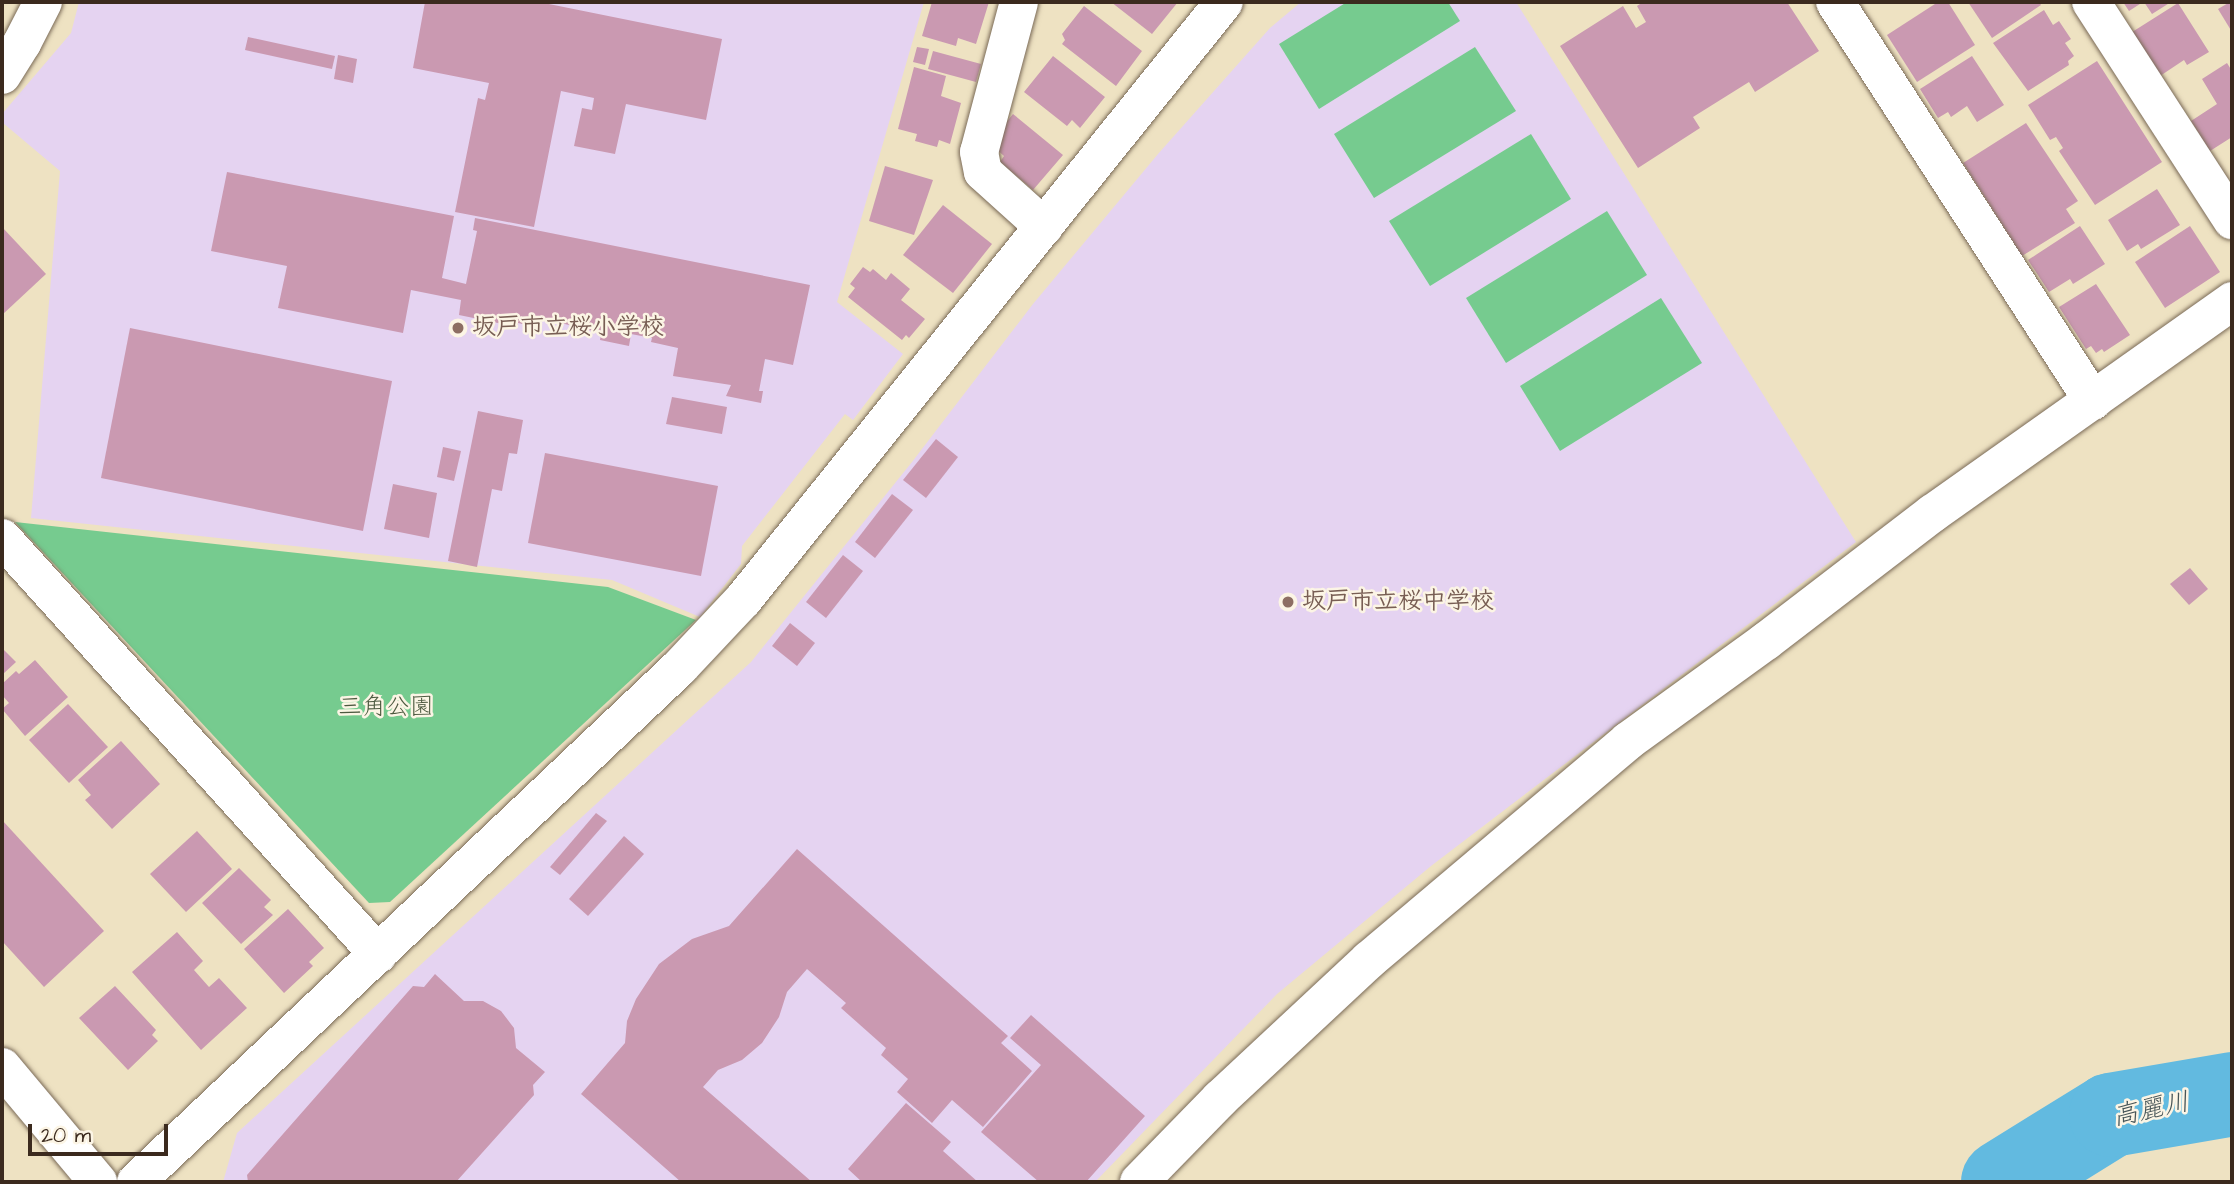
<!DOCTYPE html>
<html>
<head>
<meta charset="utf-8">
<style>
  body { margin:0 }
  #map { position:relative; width:2234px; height:1184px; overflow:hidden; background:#eee2c2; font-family:"Architects Daughter","Klee One",sans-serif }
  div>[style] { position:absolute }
  .built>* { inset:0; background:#e5d3f1 }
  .green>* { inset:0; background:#76cb8f }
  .river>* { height:84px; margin:-42px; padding:0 42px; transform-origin:42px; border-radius:42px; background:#62bae0 }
  .building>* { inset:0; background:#ca99b1 }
  .roads { filter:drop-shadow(0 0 2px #7a6a57) drop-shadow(0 0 2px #7a6a57) }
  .minor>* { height:38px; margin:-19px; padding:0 19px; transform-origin:19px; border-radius:19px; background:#fff }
  .dots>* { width:19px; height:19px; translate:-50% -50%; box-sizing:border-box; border:4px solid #fcf5e5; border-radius:50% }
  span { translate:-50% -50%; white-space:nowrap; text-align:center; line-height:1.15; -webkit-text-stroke:5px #fcf5e5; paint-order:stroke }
  .education-label { font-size:24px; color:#785e54; font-weight:700 }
  .left { translate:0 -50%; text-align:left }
  .park-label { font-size:24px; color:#4d5a40 }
  .water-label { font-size:26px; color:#475558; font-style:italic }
  .frame { position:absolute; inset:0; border:4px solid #3b2a1e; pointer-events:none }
  .scale { position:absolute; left:28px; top:1124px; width:140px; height:32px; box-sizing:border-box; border:4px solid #3b2a1e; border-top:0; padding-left:9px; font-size:21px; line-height:24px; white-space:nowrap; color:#3b2a1e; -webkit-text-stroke:5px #fcf5e5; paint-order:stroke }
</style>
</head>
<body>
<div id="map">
  <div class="built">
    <div style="clip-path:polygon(79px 2px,924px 2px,837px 302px,903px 354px,853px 420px,845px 414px,742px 546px,741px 564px,700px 617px,612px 580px,31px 518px,60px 171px,3px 123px,2px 114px,71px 33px)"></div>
    <div style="clip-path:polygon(1301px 2px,1516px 2px,1856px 542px,1431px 866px,1277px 994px,1095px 1182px,223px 1182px,237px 1133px,751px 662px,912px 462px,1033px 304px,1158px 154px,1270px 28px)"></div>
  </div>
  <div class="green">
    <div style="clip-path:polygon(1347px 2px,1448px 2px,1460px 21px,1319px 109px,1279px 44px)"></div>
    <div style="clip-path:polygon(1475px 47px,1516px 111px,1374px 198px,1334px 134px)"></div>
    <div style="clip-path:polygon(1531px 134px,1571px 199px,1430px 286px,1389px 221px)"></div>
    <div style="clip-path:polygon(1607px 211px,1647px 275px,1506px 363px,1466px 298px)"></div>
    <div style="clip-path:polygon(1661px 298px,1702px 363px,1560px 451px,1520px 386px)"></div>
    <div style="clip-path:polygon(15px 522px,608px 587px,696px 620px,390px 902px,369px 903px)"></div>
  </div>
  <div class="river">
    <div style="left:2003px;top:1182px;width:127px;rotate:-31.8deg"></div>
    <div style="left:2111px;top:1115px;width:123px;rotate:-9.8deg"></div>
  </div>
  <div class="building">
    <div style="clip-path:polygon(425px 2px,539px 2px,722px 39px,706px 120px,626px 104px,615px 154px,574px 146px,582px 108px,592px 110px,594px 98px,561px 91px,534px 227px,455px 212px,478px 98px,485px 100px,489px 83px,413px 68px)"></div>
    <div style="clip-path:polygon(932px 2px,989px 2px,976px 44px,958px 38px,956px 46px,922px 36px)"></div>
    <div style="clip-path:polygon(1111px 2px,1178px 2px,1152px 34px)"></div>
    <div style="clip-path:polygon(1643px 2px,1787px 2px,1819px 51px,1755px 92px,1749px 82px,1693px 117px,1700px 128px,1638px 168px,1560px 46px,1623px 6px,1636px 28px,1646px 22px,1637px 6px)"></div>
    <div style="clip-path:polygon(1938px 2px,1948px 2px,1975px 45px,1917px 82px,1887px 35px)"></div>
    <div style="clip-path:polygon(1968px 2px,2039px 2px,2041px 5px,1992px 38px)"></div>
    <div style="clip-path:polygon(2123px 2px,2143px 2px,2129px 11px)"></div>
    <div style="clip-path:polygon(2144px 2px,2171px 2px,2152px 14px)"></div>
    <div style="clip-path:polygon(2230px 2px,2232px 2px,2232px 32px,2218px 9px)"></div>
    <div style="clip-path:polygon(2178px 3px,2209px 52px,2187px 65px,2184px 60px,2157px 78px,2129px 34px)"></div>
    <div style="clip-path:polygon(1084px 6px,1142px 51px,1116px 86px,1062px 44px,1065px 40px,1062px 34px)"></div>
    <div style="clip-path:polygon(2044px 10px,2053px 25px,2059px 21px,2071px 39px,2065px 43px,2074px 56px,2068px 61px,2069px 65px,2028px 91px,1993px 43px)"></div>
    <div style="clip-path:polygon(248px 37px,335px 56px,332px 69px,245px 50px)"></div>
    <div style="clip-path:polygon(917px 47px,929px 49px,925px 65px,913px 62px)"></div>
    <div style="clip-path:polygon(933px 51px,981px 64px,976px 82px,928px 69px)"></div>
    <div style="clip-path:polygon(338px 55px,357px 59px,353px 83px,334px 79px)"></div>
    <div style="clip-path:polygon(1053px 56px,1105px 97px,1080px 128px,1072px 120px,1067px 126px,1024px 92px)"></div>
    <div style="clip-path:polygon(1972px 56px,2004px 105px,1977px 122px,1967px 106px,1951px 117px,1948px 112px,1938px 118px,1920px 89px)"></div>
    <div style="clip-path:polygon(2097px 61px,2162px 162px,2095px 205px,2059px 151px,2063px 148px,2056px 137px,2050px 140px,2028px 105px)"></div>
    <div style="clip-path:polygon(2227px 63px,2232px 71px,2232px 137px,2210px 151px,2191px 121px,2217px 104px,2202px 79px)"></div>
    <div style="clip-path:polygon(914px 67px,946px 76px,941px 96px,961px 103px,950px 144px,939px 140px,937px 147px,915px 141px,917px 134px,898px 129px)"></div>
    <div style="clip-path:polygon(1013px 114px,1063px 155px,1033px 190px,1000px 162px,1004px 156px,994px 147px,997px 134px)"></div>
    <div style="clip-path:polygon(2026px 123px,2078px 201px,2066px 209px,2075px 223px,2022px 256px,1963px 163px)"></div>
    <div style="clip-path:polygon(885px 166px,933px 180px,914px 235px,869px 221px)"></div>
    <div style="clip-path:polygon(227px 172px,454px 216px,442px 278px,466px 284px,477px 231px,473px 230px,475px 218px,810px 285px,793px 365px,765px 359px,759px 391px,763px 391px,761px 403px,726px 396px,731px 385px,673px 376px,678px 348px,651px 342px,652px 338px,631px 334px,629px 346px,600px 340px,601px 333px,529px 315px,527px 325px,518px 323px,517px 327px,459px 315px,461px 300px,411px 290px,403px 333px,278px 308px,287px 266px,211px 251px)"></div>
    <div style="clip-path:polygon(2157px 189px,2180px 225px,2141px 249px,2138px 244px,2127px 251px,2108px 220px)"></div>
    <div style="clip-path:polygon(943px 205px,992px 244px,953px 293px,903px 255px)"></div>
    <div style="clip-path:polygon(2080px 226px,2105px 264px,2073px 284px,2070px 279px,2049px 292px,2028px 260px)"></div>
    <div style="clip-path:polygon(2190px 226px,2220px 272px,2165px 308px,2135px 262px)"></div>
    <div style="clip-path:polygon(2px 227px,46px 274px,2px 315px)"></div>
    <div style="clip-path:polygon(863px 267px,870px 272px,873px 269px,886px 280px,891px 273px,910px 289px,901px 300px,925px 319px,909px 338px,906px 335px,902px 340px,848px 297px,855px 288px,850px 284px)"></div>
    <div style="clip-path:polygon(2096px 284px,2130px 335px,2104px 352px,2102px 349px,2096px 353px,2091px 346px,2086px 349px,2059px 307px)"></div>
    <div style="clip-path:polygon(130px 328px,392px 381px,363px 531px,101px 478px)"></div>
    <div style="clip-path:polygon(672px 397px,727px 407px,722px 434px,666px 424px)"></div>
    <div style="clip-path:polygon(478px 411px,523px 420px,517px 454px,509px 453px,502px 491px,492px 489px,477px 567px,448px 561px)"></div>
    <div style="clip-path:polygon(936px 439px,958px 457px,926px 498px,903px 480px)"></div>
    <div style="clip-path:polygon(443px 447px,461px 451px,454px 481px,437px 477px)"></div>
    <div style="clip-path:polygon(545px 453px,718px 486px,701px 576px,528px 543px)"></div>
    <div style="clip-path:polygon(393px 484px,437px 493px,429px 538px,384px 529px)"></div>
    <div style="clip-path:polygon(892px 494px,913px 510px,875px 558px,855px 542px)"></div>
    <div style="clip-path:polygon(843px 555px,863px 571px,826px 618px,806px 602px)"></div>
    <div style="clip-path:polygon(2190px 568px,2208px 589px,2189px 605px,2170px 584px)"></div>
    <div style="clip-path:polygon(790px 623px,815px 643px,797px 666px,772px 646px)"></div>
    <div style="clip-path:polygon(2px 648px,16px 662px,2px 675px)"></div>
    <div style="clip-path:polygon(35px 660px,68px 697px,25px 736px,2px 709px,9px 703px,2px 695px,2px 684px,16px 671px,19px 674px)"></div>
    <div style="clip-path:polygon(68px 704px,108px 747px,69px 783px,29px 740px)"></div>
    <div style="clip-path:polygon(121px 741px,160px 784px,112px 829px,85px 800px,91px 795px,78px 780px)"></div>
    <div style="clip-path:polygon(596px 813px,607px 821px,560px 875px,550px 867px)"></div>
    <div style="clip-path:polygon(2px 820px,104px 931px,44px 987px,2px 941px)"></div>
    <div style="clip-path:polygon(197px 831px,232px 869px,186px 912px,150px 874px)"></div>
    <div style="clip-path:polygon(624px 836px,644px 854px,588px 916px,569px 899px)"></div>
    <div style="clip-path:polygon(797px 849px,1008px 1036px,1001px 1043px,1032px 1071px,983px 1127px,952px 1100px,932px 1123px,897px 1092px,908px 1079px,881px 1055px,886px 1048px,841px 1008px,846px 1003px,807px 969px,787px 992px,779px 1017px,762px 1043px,742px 1060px,718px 1070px,703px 1087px,812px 1182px,681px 1182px,581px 1094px,625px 1043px,627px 1021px,636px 999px,659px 964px,692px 939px,729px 926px)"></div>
    <div style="clip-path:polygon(239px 868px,271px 900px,264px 907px,273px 915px,241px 944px,202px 903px)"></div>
    <div style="clip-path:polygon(288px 909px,324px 948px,309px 962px,313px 966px,284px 993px,244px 949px)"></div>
    <div style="clip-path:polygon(177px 932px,203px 961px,194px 970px,209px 987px,219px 978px,247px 1008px,201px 1050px,132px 972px)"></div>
    <div style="clip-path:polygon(435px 974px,464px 1001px,483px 1001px,501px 1011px,514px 1028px,516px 1048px,545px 1072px,533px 1085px,534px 1095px,456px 1182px,248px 1182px,247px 1175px,413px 986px,424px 987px)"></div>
    <div style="clip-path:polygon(115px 986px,156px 1030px,152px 1035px,158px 1041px,128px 1070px,79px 1018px)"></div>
    <div style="clip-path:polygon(1031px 1015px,1145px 1116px,1086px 1182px,1039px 1182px,981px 1132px,1041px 1065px,1010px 1038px)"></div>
    <div style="clip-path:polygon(906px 1103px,951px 1142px,943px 1151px,978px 1182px,862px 1182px,848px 1169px)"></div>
  </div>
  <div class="roads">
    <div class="minor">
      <div style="left:1019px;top:2px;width:155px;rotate:104.9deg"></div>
      <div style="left:979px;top:152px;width:20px;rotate:79deg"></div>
      <div style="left:983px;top:172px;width:82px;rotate:42deg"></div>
      <div style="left:1835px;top:2px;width:475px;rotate:57.1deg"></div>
      <div style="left:2091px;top:2px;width:260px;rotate:57.1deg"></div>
      <div style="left:2px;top:75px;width:38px;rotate:-58deg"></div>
      <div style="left:22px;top:43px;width:46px;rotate:-62.9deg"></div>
      <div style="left:2px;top:538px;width:561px;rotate:47.89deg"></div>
      <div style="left:2px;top:1067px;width:150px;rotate:50.1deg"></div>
      <div style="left:136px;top:1182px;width:749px;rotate:-43.43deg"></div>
      <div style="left:680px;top:667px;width:92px;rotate:-46.8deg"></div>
      <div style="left:743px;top:600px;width:767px;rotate:-51.19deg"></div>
      <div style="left:1139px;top:1182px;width:116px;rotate:-45.7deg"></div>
      <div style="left:1220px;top:1099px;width:204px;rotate:-43deg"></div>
      <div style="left:1369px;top:960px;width:339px;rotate:-40.2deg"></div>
      <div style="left:1628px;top:741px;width:170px;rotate:-35.9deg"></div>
      <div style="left:1766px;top:641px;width:210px;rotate:-37.5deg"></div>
      <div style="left:1933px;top:513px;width:367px;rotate:-35.3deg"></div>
    </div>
  </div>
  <div class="dots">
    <div style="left:458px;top:328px;background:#8d6e63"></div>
    <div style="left:1288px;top:602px;background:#8d6e63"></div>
  </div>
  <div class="education-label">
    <span class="left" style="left:472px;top:328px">坂戸市立桜小学校</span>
    <span class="left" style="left:1302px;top:602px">坂戸市立桜中学校</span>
  </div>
  <div class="park-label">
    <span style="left:386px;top:708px">三角公園</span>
  </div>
  <div class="water-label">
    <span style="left:2151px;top:1110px;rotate:-12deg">高麗川</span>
  </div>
  <div class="frame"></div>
  <div class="scale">20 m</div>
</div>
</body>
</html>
